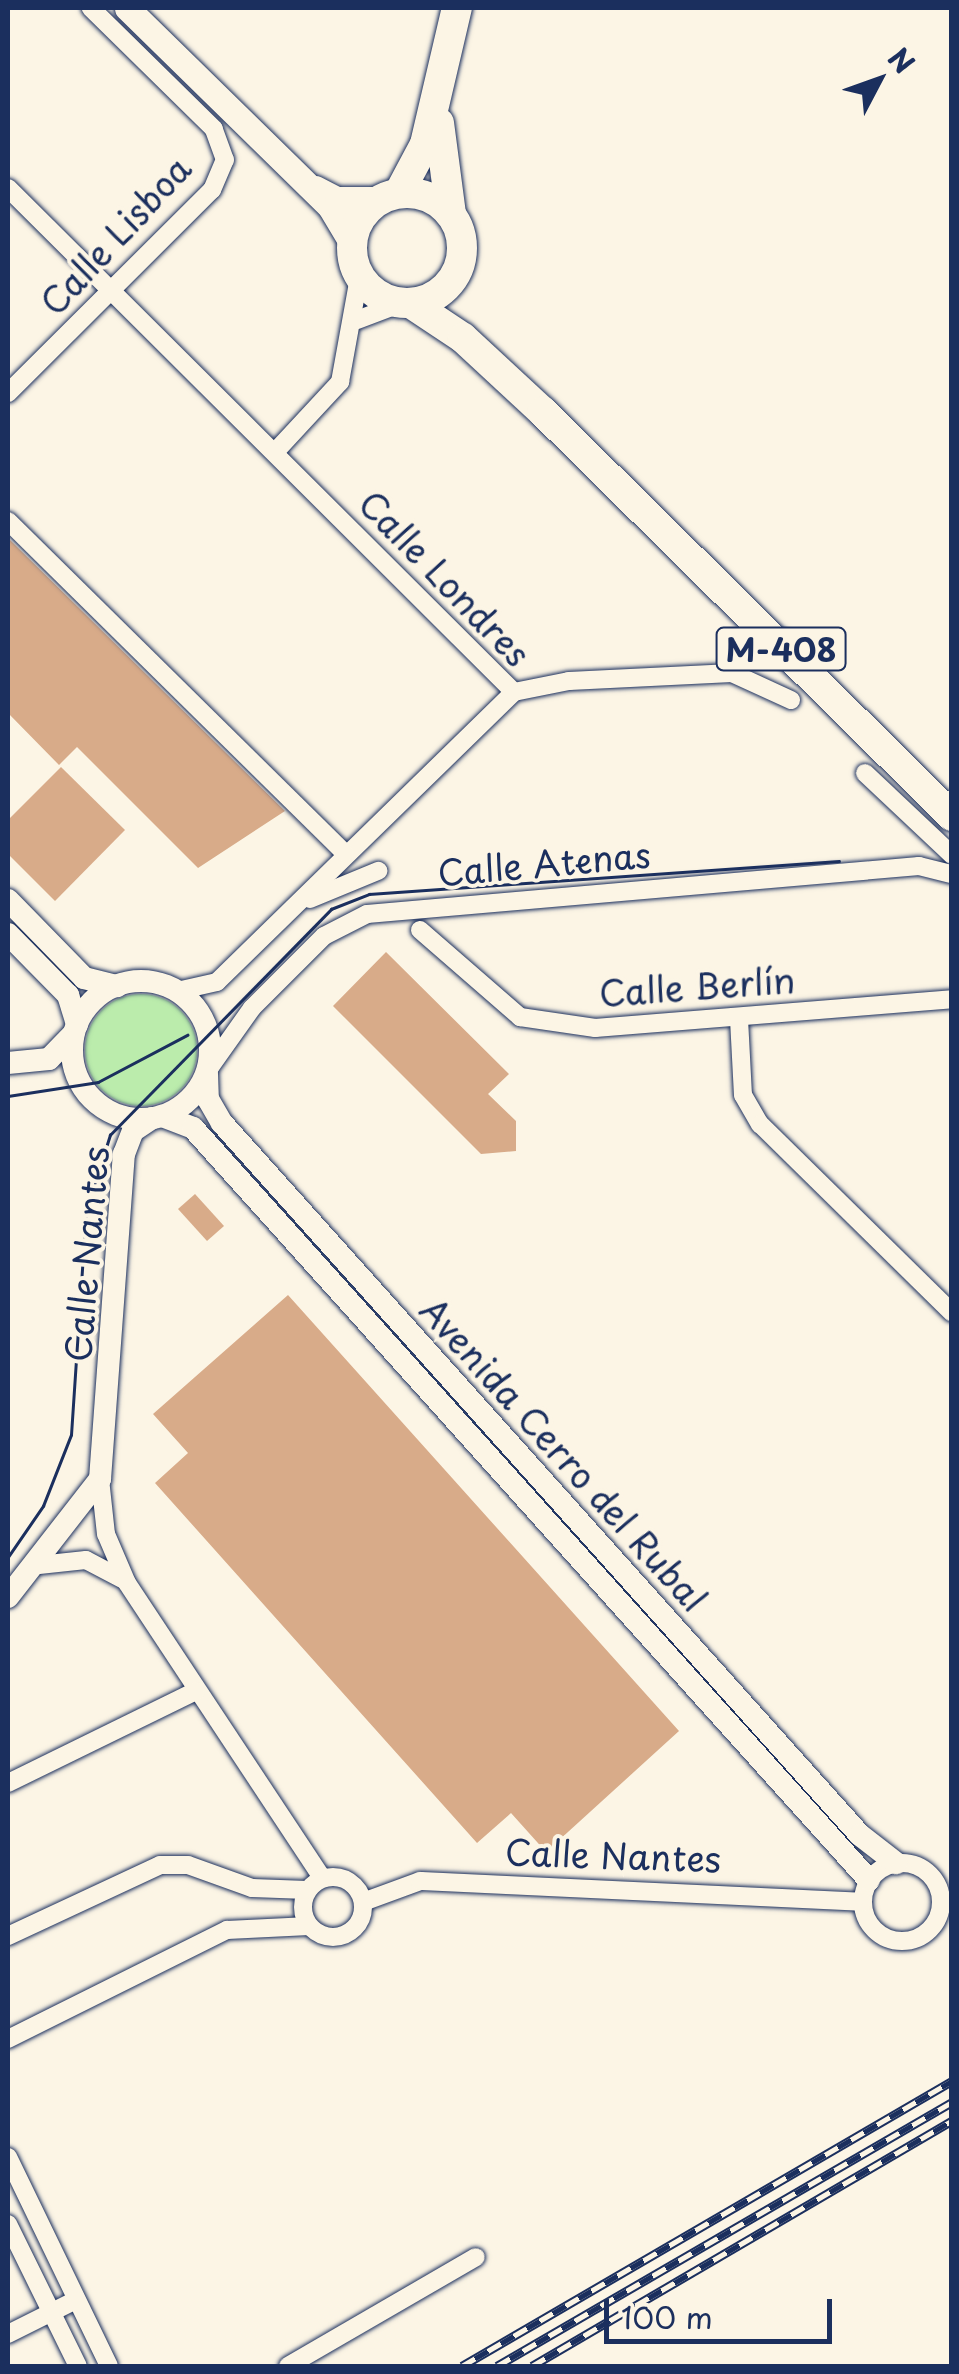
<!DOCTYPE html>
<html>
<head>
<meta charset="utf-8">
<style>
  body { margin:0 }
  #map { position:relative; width:959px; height:2374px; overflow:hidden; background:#fcf5e5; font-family:"Playpen Sans",sans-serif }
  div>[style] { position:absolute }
  .green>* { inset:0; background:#bbecac }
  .round { border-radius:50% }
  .building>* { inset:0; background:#d8ab89 }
  .roads { filter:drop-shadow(0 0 2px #1b2f5e) drop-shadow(0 0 2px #1b2f5e) }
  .minor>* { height:18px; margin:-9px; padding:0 9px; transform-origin:9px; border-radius:9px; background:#fcf5e5 }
  .minor>.ring { margin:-9px; padding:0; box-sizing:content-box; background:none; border:18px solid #fcf5e5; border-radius:50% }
  .tertiary>* { height:22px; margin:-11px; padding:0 11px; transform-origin:11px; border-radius:11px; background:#fcf5e5 }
  .tertiary>.ring { margin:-11px; padding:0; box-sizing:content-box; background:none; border:22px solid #fcf5e5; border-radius:50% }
  .secondary>* { height:25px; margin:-12.5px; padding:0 12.5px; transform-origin:12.5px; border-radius:12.5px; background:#fcf5e5 }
  .primary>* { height:30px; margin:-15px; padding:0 15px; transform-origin:15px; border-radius:15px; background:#fcf5e5 }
  .primary>.ring { margin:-15px; padding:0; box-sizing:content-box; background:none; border:30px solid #fcf5e5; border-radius:50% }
  .tram>* { height:2.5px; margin:-1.25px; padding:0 1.25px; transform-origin:1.25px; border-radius:1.25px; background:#1b2f5e }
  .rail>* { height:9px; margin-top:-4.5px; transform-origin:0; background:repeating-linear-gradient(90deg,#fcf5e5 0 15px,#1b2f5e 0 30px); box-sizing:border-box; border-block:2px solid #1b2f5e }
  span { translate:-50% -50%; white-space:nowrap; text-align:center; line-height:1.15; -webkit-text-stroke:8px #fcf5e5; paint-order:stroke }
  .shield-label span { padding:2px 8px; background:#fcf5e5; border:2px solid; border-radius:8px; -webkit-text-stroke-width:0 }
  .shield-label { font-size:32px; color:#1b2f5e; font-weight:700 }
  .street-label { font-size:35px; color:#1b2f5e }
  .frame { position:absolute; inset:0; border:10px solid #1b2f5e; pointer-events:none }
  .north { position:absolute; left:829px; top:30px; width:100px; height:100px; -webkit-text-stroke:8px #fcf5e5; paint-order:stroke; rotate:49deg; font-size:28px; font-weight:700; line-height:40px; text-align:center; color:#1b2f5e }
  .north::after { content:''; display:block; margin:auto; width:35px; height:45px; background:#1b2f5e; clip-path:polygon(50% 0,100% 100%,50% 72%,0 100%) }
  .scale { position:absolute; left:604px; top:2299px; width:228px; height:45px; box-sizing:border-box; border:5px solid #1b2f5e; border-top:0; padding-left:12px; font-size:30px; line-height:35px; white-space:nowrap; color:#1b2f5e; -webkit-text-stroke:8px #fcf5e5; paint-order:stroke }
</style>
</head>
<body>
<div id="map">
  <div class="green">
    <div class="round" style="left:85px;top:994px;width:112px;height:112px"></div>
  </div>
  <div class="building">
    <div style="clip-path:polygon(8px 538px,285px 811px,198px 868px,77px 747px,59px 765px,8px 713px)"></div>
    <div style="clip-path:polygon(61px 767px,125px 830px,55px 901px,8px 854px,8px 820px)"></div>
    <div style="clip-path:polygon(386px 952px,509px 1074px,488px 1094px,516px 1121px,516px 1151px,481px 1154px,333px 1006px)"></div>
    <div style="clip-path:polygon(195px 1194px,224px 1226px,207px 1241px,178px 1209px)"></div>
    <div style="clip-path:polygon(288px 1295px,679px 1731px,546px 1852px,511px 1813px,477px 1843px,155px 1483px,188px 1453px,153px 1414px)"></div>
  </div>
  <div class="roads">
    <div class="minor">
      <div style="left:8px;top:188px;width:714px;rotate:44.89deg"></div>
      <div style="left:514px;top:692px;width:415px;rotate:135.7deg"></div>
      <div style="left:217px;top:982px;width:41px;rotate:167.3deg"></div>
      <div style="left:357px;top:320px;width:48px;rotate:-20.7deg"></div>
      <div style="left:8px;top:393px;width:288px;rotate:-44.9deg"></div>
      <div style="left:212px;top:190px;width:33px;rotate:-67deg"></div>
      <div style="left:225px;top:160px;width:33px;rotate:-110deg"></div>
      <div style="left:214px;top:129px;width:173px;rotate:-135.5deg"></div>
      <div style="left:275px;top:452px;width:96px;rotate:-47.1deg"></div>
      <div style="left:340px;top:382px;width:107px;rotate:-79.7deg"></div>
      <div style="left:8px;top:521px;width:473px;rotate:44.6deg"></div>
      <div style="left:514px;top:692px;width:56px;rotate:-11.3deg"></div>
      <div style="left:569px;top:681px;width:163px;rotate:-2.8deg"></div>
      <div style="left:732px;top:673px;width:65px;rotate:24.6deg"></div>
      <div style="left:865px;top:773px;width:120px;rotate:43.3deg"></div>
      <div style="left:310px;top:899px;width:74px;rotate:-22.4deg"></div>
      <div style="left:420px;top:930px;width:133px;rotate:41deg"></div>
      <div style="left:520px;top:1017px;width:76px;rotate:8.3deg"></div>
      <div style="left:595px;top:1028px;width:358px;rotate:-4.6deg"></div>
      <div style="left:739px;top:1019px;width:76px;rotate:87deg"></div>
      <div style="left:743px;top:1095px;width:34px;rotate:60deg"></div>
      <div style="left:760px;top:1124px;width:269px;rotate:44.5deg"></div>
      <div style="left:208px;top:1070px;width:76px;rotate:-54.6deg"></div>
      <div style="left:252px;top:1008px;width:102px;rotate:-45deg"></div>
      <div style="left:324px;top:936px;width:48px;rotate:-27.1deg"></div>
      <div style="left:367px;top:914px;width:554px;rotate:-4.97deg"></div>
      <div style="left:919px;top:866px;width:34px;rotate:14deg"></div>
      <div style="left:100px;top:1479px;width:55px;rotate:83.8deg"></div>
      <div style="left:106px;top:1534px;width:53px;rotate:66.8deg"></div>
      <div style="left:127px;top:1583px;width:354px;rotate:56.5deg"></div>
      <div style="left:39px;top:1565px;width:47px;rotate:-6.1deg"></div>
      <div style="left:86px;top:1560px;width:41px;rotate:27.8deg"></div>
      <div style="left:8px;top:1783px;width:209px;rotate:-26.1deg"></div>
      <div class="ring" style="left:863px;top:1863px;width:60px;height:60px"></div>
      <div class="ring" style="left:303px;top:1877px;width:42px;height:42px"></div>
      <div style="left:363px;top:1902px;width:61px;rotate:-20.2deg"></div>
      <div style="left:420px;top:1881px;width:443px;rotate:2.7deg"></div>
      <div style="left:8px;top:1936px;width:168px;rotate:-25deg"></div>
      <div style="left:160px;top:1865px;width:28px"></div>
      <div style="left:188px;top:1865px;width:68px;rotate:19.8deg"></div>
      <div style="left:252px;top:1888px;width:55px;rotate:2.1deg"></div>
      <div style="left:8px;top:2039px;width:245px;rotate:-26.5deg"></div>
      <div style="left:227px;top:1930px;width:82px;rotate:-2.8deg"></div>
      <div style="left:8px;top:2157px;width:232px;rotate:64.2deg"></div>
      <div style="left:8px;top:2224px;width:158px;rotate:63.8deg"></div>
      <div style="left:8px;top:2334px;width:76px;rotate:-26.6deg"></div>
      <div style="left:288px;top:2366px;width:217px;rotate:-30.1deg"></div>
    </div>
    <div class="tertiary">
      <div style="left:8px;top:900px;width:109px;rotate:45.7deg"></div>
      <div style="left:84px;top:978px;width:34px;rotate:14deg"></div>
      <div style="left:8px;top:934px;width:86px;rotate:45.5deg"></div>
      <div style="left:68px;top:995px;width:31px;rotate:73deg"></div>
      <div class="ring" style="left:72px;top:981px;width:116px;height:116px"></div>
      <div style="left:8px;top:1063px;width:41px;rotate:-5.6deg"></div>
      <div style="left:49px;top:1059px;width:35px;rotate:-46deg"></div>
      <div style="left:207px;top:1074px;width:25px;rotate:88deg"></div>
      <div style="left:208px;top:1099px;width:28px;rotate:60deg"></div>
      <div style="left:222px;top:1123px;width:956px;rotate:48.14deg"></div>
      <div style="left:860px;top:1835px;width:46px;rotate:37.9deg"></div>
      <div style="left:162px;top:1116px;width:33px;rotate:21deg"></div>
      <div style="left:193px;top:1128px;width:1011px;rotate:48.05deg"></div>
      <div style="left:8px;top:1597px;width:150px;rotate:-52.1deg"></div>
      <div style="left:100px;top:1479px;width:326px;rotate:-85.8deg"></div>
      <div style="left:124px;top:1154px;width:25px;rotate:-69deg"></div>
      <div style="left:133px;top:1131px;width:23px;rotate:-34deg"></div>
    </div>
    <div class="secondary">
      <div style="left:127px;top:8px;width:284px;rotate:44.4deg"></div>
      <div style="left:330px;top:207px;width:43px;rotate:59.3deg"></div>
      <div style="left:315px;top:188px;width:25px;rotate:27deg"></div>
      <div style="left:337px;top:199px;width:43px"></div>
    </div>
    <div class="primary">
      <div style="left:439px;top:123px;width:92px;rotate:82.5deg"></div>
      <div class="ring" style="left:352px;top:193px;width:80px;height:80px"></div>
      <div style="left:399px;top:193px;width:55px;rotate:-62deg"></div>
      <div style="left:425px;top:144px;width:140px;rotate:-76.8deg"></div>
      <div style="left:412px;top:304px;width:61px;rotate:33.7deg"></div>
      <div style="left:463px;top:338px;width:109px;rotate:42.8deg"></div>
      <div style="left:543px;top:412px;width:575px;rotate:44.65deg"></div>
    </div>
  </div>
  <div class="tram">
    <div style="left:8px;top:1096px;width:91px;rotate:-8.8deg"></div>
    <div style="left:98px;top:1082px;width:101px;rotate:-27.8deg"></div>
    <div style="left:8px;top:1557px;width:62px;rotate:-55.5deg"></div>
    <div style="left:43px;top:1506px;width:76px;rotate:-68.5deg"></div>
    <div style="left:71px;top:1435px;width:225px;rotate:-86.2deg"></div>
    <div style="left:86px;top:1211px;width:80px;rotate:-72.5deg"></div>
    <div style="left:110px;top:1135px;width:316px;rotate:-45.6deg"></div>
    <div style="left:331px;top:909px;width:41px;rotate:-21.5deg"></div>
    <div style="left:369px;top:894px;width:471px;rotate:-4deg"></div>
  </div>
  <div class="rail">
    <div style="left:462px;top:2366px;width:567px;rotate:-30.18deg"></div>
    <div style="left:497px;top:2366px;width:526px;rotate:-30.12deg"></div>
    <div style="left:532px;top:2366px;width:486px;rotate:-30.3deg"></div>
  </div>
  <div class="shield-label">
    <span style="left:781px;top:649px">M-408</span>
  </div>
  <div class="street-label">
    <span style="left:115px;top:235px;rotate:-47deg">Calle Lisboa</span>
    <span style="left:445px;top:578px;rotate:46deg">Calle Londres</span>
    <span style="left:544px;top:863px;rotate:-5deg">Calle Atenas</span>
    <span style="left:697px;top:986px;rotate:-4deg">Calle Berlín</span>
    <span style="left:86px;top:1254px;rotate:-85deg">Calle Nantes</span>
    <span style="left:564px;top:1454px;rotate:48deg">Avenida Cerro del Rubal</span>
    <span style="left:613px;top:1855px;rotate:2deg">Calle Nantes</span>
  </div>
  <div class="frame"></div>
  <div class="north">N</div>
  <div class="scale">100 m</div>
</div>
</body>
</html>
